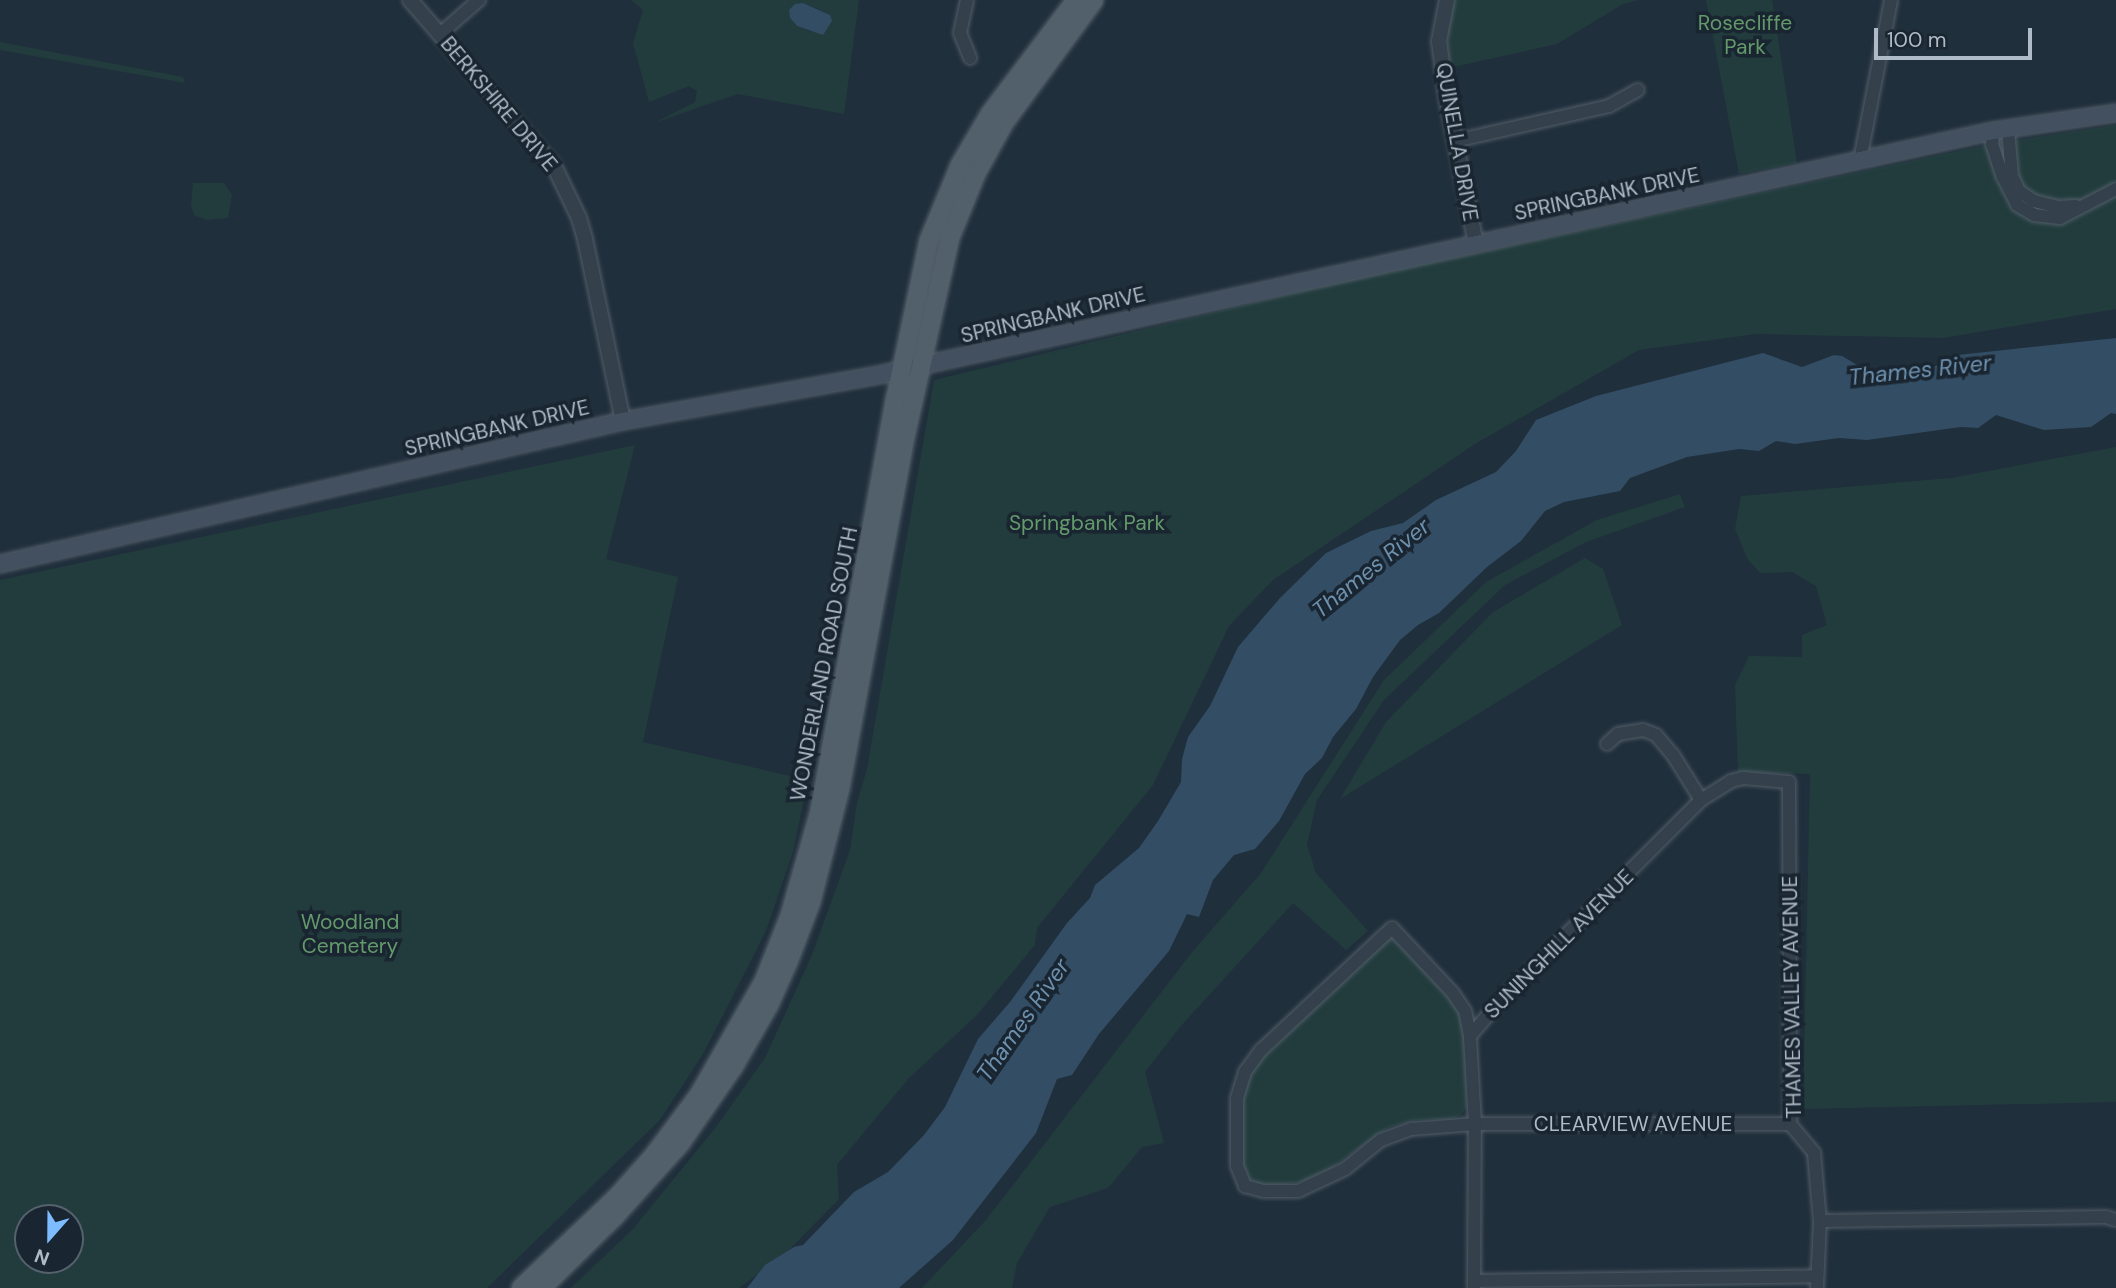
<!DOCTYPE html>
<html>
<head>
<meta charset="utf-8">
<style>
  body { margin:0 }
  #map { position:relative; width:2116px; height:1288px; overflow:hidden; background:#202f3c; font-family:"DM Sans",sans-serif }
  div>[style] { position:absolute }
  .green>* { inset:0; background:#223c3d }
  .water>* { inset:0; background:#324d64 }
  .roads { filter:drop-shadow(0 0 2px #525e69) drop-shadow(0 0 2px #525e69) }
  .minor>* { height:12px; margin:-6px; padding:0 6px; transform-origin:6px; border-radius:6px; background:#34404c }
  .tertiary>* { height:14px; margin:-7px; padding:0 7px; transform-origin:7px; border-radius:7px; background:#34404c }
  .secondary>* { height:16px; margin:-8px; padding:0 8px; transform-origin:8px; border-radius:8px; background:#42505f }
  .primary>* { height:18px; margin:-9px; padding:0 9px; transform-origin:9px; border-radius:9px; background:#52606c }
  span { translate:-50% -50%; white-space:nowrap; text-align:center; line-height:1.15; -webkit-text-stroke:7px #192530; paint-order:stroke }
  .park-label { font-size:21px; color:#649a6b }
  .street-label { font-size:21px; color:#afbbc8 }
  .water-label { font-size:23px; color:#6d90ad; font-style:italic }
  .north { position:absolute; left:14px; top:1204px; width:70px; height:70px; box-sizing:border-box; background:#192530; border:2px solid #55616d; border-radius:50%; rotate:201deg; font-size:19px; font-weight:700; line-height:28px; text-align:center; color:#afbbc8 }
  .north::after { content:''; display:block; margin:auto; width:24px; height:32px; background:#7dbdff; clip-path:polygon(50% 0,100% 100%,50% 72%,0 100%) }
  .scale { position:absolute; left:1874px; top:28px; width:158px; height:32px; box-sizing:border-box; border:4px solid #afbbc8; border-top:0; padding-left:9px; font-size:21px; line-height:24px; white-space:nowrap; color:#afbbc8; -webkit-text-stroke:5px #192530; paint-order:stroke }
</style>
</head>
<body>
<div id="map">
  <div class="green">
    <div style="clip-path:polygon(evenodd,631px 0,859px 0,844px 114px,738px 94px,654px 123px,695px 102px,697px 91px,689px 86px,649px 102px,633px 43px,643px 10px,631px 0,803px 3px,818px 9px,830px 15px,809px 31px,797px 26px,790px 18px,803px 3px)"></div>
    <div style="clip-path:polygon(1451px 0,1639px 0,1623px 4px,1557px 44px,1449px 68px,1447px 22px)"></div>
    <div style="clip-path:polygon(1706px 0,1772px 0,1797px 163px,1739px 174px)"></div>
    <div style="clip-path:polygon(0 42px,183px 77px,185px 83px,0 50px)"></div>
    <div style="clip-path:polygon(2116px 125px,2116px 309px,1943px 338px,1756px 334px,1639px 350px,1475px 444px,1273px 580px,1229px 626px,1153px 785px,1037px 928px,1035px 945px,976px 1016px,909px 1078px,837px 1165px,839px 1199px,786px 1253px,739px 1288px,571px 1288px,633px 1229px,716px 1127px,765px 1058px,812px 955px,850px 850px,857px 803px,867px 769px,934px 380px,1348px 280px,1992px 144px)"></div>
    <div style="clip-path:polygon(193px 183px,224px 183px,232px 195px,228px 218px,206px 220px,194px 215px,191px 205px)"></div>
    <div style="clip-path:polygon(evenodd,635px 445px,606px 559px,678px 577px,643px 742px,808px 780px,793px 852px,766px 931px,703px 1054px,660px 1120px,487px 1288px,0 1288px,0 580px,635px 445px,70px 1218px,70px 1260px,28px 1260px,28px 1218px,70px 1218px)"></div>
    <div style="clip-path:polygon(2116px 447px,2116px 1102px,1803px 1109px,1810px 774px,1738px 772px,1735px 685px,1749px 656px,1802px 657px,1802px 635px,1827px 625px,1816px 586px,1792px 572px,1760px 573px,1747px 558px,1735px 529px,1741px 496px,1951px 478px)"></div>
    <div style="clip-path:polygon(1680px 494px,1685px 507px,1586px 542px,1505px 585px,1384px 700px,1317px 800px,1307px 845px,1316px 873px,1368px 931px,1346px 950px,1293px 903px,1180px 1027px,1145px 1072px,1164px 1143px,1142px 1147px,1108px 1188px,1050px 1207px,1017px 1263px,1012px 1288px,922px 1288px,986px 1220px,1193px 951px,1261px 873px,1384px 680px,1486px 582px,1597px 520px)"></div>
    <div style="clip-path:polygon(1585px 558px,1603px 569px,1622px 625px,1340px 799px,1386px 722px,1493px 612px)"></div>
    <div style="clip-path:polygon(1388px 939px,1396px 940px,1446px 993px,1458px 1010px,1464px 1028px,1467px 1107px,1461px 1115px,1451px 1119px,1416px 1120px,1389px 1127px,1324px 1173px,1304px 1181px,1280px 1185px,1257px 1184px,1248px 1176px,1243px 1164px,1243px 1103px,1247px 1083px,1258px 1062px)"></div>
  </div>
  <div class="water">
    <div style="clip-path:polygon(803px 3px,830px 15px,832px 21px,823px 35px,797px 26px,790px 18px,789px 10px,795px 4px)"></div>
    <div style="clip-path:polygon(2116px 338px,2116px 414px,2111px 413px,2091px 427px,2044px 430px,1996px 415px,1978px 428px,1961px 427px,1867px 440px,1839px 438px,1795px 444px,1776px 441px,1759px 451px,1739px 449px,1687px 457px,1630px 478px,1620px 491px,1564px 502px,1545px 511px,1521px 541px,1487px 567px,1439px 613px,1418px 625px,1400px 640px,1373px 677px,1356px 709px,1333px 737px,1322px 758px,1305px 774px,1279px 821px,1255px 849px,1234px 855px,1213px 880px,1199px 917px,1187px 914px,1169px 951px,1099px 1034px,1072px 1075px,1057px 1079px,1036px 1133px,953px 1240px,899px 1288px,747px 1288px,765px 1265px,794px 1247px,803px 1245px,854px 1192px,888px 1172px,924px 1135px,945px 1107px,978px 1039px,1010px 1002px,1067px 923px,1090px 898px,1095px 885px,1139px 848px,1158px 821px,1181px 782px,1182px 759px,1188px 737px,1210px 706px,1238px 647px,1280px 598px,1326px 553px,1371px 531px,1403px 523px,1436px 500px,1496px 472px,1516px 451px,1536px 420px,1596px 396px,1763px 353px,1802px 367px,1834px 355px,1842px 356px,1869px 372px,1888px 377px,1915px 376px,1958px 355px)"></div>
  </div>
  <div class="roads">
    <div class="minor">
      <div style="left:967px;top:0;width:34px;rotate:102deg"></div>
      <div style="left:960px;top:33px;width:27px;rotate:68deg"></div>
      <div style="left:440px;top:34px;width:52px;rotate:-41.1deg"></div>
      <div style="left:2008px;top:129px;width:47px;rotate:85.1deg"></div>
      <div style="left:2012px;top:176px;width:17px;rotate:65deg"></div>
      <div style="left:2019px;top:191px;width:18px;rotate:34deg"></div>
      <div style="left:2034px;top:201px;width:25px;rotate:14deg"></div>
      <div style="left:2058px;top:207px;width:18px;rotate:-3deg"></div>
      <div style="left:1993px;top:131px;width:13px;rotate:94deg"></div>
      <div style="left:1992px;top:144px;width:35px;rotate:72deg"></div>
      <div style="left:2003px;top:177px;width:31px;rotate:63deg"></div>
      <div style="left:2017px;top:205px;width:20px;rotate:30deg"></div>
      <div style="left:2034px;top:215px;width:26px;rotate:7deg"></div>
      <div style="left:2060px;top:218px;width:63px;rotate:-27.4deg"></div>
      <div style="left:1455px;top:141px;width:158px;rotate:-12.8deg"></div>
      <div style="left:1609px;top:106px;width:33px;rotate:-29deg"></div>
      <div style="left:1860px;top:160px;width:163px;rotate:-79deg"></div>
      <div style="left:1607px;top:744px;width:15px;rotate:-42deg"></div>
      <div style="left:1618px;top:734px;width:25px;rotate:-9deg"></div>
      <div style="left:1643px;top:730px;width:14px;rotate:21deg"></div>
      <div style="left:1656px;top:735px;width:26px;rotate:50deg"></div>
      <div style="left:1673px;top:755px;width:53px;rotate:58.1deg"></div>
      <div style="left:1470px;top:1036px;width:25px;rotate:-101deg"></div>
      <div style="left:1465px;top:1011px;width:22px;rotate:-124deg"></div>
      <div style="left:1453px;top:993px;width:89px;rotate:-133.2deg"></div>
      <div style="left:1392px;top:928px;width:179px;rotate:137deg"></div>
      <div style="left:1261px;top:1050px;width:27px;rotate:126deg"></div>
      <div style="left:1245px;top:1072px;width:28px;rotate:107deg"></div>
      <div style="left:1237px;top:1099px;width:67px;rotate:90deg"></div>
      <div style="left:1237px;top:1166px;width:22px;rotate:68deg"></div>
      <div style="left:1245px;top:1186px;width:20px;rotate:15deg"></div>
      <div style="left:1264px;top:1191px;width:34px"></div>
      <div style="left:1298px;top:1191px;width:52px;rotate:-25.1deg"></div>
      <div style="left:1345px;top:1169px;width:46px;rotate:-38.9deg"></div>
      <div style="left:1381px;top:1140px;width:33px;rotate:-20deg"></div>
      <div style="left:1412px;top:1129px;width:63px;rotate:-4.5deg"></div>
      <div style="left:1475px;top:1124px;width:315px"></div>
      <div style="left:1820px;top:1221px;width:286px;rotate:-0.8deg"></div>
      <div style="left:2106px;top:1217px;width:10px;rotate:17deg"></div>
      <div style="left:1474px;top:1281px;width:343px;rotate:-0.8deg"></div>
      <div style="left:1474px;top:1288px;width:164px;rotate:-89.7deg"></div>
      <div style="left:1475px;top:1124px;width:88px;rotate:-93.3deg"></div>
      <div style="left:1470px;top:1036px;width:45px;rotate:-49.5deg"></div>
      <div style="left:1499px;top:1002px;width:286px;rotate:-45deg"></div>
      <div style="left:1701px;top:800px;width:36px;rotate:-32deg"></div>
      <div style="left:1731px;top:781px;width:12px;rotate:-14deg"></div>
      <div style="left:1743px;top:778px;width:46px;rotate:5deg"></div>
      <div style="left:1789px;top:782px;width:342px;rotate:89.8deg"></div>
      <div style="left:1790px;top:1124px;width:38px;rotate:50deg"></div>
      <div style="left:1814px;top:1153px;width:68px;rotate:85deg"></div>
      <div style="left:1820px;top:1221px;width:67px;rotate:92.6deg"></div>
    </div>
    <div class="tertiary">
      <div style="left:410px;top:0;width:220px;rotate:49.1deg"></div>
      <div style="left:554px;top:166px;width:58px;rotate:64.3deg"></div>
      <div style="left:579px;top:218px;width:22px;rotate:74deg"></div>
      <div style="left:585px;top:239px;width:186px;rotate:78.2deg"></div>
      <div style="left:1447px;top:0;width:42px;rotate:101deg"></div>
      <div style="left:1439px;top:41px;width:60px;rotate:82.3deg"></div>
      <div style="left:1447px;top:100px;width:147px;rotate:78.6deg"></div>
    </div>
    <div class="secondary">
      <div style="left:0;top:564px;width:639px;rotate:-12.93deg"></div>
      <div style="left:623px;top:421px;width:264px;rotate:-10.2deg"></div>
      <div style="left:883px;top:374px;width:1136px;rotate:-12.35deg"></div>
      <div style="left:1993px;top:131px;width:124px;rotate:-8.3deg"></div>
    </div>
    <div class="primary">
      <div style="left:521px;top:1288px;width:131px;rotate:-43.5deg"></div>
      <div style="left:616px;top:1198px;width:59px;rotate:-48.4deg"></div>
      <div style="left:655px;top:1154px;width:74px;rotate:-53.3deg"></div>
      <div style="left:699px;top:1095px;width:131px;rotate:-60.3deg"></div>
      <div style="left:764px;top:981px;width:71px;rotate:-68.5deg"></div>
      <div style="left:790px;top:915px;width:105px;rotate:-74deg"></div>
      <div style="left:819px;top:814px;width:425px;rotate:-79.6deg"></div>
      <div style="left:896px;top:396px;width:159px;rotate:-78.1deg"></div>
      <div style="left:929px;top:240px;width:81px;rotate:-67.5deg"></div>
      <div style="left:960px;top:165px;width:59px;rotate:-59.5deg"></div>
      <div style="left:990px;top:114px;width:143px;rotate:-53deg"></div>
      <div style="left:542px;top:1288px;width:104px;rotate:-44.6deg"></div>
      <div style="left:616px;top:1215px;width:96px;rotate:-48deg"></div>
      <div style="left:680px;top:1144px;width:95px;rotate:-55.3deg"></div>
      <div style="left:734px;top:1066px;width:70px;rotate:-60.2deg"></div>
      <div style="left:769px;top:1005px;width:49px;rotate:-66deg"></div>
      <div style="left:789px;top:960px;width:62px;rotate:-69.2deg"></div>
      <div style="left:811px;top:902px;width:117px;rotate:-75.6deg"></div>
      <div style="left:840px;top:789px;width:357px;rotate:-79.5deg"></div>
      <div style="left:905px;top:438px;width:205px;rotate:-77.3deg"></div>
      <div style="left:950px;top:238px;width:69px;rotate:-67.9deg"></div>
      <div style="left:976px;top:174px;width:58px;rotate:-61.2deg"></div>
      <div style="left:1004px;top:123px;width:152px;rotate:-53.8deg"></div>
    </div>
  </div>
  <div class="park-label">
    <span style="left:1745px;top:35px">Rosecliffe<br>Park</span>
    <span style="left:1087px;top:523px">Springbank Park</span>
    <span style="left:350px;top:934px">Woodland<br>Cemetery</span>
  </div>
  <div class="street-label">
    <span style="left:499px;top:104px;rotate:50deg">BERKSHIRE DRIVE</span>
    <span style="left:1457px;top:142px;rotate:80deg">QUINELLA DRIVE</span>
    <span style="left:1607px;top:194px;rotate:-12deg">SPRINGBANK DRIVE</span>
    <span style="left:1053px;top:315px;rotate:-13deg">SPRINGBANK DRIVE</span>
    <span style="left:497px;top:428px;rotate:-13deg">SPRINGBANK DRIVE</span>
    <span style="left:824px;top:664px;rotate:-79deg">WONDERLAND ROAD SOUTH</span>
    <span style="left:1559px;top:944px;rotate:-45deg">SUNINGHILL AVENUE</span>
    <span style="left:1792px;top:997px;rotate:-91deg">THAMES VALLEY AVENUE</span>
    <span style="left:1633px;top:1124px">CLEARVIEW AVENUE</span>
  </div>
  <div class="water-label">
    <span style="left:1920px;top:370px;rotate:-6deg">Thames River</span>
    <span style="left:1371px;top:568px;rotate:-39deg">Thames River</span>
    <span style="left:1023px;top:1020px;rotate:-55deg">Thames River</span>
  </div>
  <div class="north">N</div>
  <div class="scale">100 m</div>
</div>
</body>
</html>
